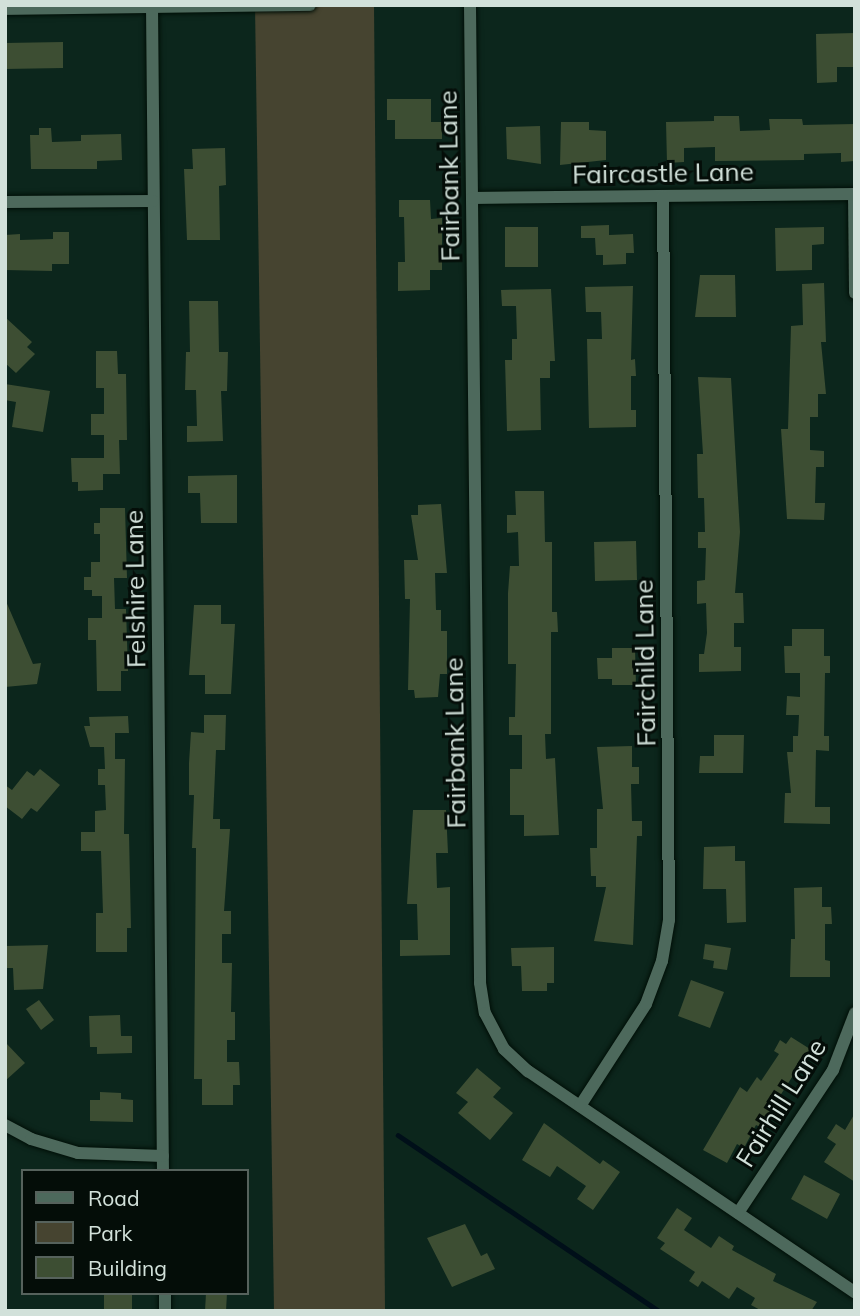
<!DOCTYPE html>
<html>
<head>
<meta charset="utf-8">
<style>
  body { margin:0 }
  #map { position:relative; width:860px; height:1316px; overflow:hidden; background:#0c261c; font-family:Mulish,sans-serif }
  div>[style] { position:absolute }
  .green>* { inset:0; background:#464430 }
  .stream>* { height:4.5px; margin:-2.25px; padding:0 2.25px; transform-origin:2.25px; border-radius:2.25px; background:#000f19 }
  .building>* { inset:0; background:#3d4e33 }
  .roads { filter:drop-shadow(0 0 2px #000f07) drop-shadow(0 0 2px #000f07) }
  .minor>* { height:12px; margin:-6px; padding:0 6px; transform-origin:6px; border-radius:6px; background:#4d695c }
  span { translate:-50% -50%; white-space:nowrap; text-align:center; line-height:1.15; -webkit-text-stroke:6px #040d08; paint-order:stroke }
  .street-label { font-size:26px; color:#d2e1da }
  .frame { position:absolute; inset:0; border:7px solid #d2e1da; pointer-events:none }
  .legend { position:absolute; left:21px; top:1169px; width:228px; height:126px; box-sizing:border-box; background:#040d08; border:2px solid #56625c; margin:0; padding:9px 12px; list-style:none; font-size:21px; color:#d2e1da }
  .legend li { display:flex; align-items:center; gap:14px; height:35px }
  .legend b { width:35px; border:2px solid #56625c }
</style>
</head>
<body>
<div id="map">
  <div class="green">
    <div style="clip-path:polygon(255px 5px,374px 5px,385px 1311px,274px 1311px)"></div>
  </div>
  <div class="stream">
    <div style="left:398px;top:1135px;width:315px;rotate:34deg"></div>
  </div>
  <div class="building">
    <div style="clip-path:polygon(855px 33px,855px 67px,837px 67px,837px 82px,817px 83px,816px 34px)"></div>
    <div style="clip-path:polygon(63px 42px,63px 68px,5px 69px,5px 43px)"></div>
    <div style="clip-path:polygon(387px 99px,431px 99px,431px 122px,442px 122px,442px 139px,395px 139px,395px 120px,387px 120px)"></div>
    <div style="clip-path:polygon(714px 116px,739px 116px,740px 131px,770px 130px,769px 119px,802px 119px,803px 125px,855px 124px,855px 161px,841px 162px,841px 153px,804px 154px,804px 160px,715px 161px,715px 147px,684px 148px,684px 162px,667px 163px,666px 122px,714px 121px)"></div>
    <div style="clip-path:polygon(561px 122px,589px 122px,589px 130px,606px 131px,606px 160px,560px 165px)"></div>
    <div style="clip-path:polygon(540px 126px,541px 164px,507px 159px,506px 127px)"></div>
    <div style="clip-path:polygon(39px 128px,51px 128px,52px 142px,81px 141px,81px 135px,121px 134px,122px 160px,97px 161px,97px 169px,31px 169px,30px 135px,39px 135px)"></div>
    <div style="clip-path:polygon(225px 148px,226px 185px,219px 186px,220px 240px,187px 240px,184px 169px,193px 169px,192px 149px)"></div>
    <div style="clip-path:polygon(399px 200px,430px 200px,431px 219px,442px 218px,442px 270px,430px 270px,430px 290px,398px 291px,398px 262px,405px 262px,404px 217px,399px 217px)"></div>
    <div style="clip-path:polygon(609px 225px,609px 235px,633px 234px,634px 253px,626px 253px,626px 264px,603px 265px,603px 255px,596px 255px,595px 238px,581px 238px,581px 226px)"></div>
    <div style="clip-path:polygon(505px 227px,538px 227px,538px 267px,505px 267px)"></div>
    <div style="clip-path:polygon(824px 227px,824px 244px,812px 245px,812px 270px,776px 271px,775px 228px)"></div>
    <div style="clip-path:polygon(53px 232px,69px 232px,69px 264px,52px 264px,52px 271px,5px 270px,5px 235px,20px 234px,20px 240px,53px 239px)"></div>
    <div style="clip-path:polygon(700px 275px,735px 275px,736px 317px,695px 317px)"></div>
    <div style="clip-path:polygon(824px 283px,826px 342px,821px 342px,826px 394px,818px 394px,818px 417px,810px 417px,810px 450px,824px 451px,824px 467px,816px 467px,815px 503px,825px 503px,824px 520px,787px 519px,781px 429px,788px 429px,791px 326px,803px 325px,802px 284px)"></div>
    <div style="clip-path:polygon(633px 286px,631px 360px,635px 359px,636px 376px,631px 376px,631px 410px,636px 410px,636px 427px,589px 428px,587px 339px,602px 339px,601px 312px,586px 312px,585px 287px)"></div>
    <div style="clip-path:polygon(551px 289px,555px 361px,550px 361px,550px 378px,540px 378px,541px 430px,507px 431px,505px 360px,512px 360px,512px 339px,517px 339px,516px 306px,502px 306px,501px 290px)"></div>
    <div style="clip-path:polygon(189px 301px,218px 301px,219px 352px,228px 352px,227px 391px,221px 391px,223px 441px,187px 442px,187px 426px,197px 426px,196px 390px,185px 390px,186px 352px,190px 352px)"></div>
    <div style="clip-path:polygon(5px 317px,32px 342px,27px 347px,35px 354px,16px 373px,5px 363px)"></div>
    <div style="clip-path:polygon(96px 351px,117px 351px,118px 374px,126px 374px,127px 440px,119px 440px,120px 474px,103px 474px,103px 490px,78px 491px,78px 482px,72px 482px,71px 458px,104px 458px,104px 435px,91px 435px,91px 414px,104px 414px,104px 388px,96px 388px)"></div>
    <div style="clip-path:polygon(698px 377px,731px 378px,740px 532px,735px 593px,743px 593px,744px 623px,734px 623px,734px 647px,741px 647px,741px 671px,699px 672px,699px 654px,704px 654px,707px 633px,706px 603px,697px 604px,697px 581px,705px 580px,706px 548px,698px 548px,698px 532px,705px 532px,704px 498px,698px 498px,697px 454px,703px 454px)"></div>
    <div style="clip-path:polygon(5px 384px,50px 391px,43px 432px,12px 427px,16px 402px,5px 400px)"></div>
    <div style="clip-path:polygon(237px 475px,237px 523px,201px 523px,200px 493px,188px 493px,188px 476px)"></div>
    <div style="clip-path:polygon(515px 491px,544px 491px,545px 542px,552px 542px,552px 612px,557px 612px,558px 632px,551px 632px,551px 734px,545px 734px,546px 759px,555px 758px,559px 835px,524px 836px,524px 815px,510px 815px,510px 769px,522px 769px,522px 735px,509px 735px,509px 717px,515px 717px,516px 664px,508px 664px,508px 593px,510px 566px,519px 566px,518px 532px,507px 533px,507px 515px,516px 515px)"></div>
    <div style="clip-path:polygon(441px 504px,447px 573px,435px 573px,436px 610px,441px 610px,441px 631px,447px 631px,447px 674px,440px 674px,438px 697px,415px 698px,414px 690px,408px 690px,410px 599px,405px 599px,404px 560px,418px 560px,411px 515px,418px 515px,418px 505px)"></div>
    <div style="clip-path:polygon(100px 508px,125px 508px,127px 578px,114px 578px,115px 609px,126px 609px,128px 671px,121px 671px,121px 691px,97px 691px,96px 640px,88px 640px,88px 618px,102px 618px,102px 596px,92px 596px,92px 590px,84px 590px,84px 577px,91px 577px,91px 562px,100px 562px,100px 534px,94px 534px,94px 523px,100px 523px)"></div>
    <div style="clip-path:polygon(636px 541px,637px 580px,595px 581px,594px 542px)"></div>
    <div style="clip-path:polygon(5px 599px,33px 664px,41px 663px,37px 684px,5px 687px)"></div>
    <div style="clip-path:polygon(194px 605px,221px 605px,221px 624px,235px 624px,231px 694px,205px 694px,205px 675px,189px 675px)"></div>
    <div style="clip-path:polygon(792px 629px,824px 629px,824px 656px,830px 656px,830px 673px,825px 673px,824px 736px,829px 736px,829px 751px,816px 750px,815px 807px,830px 807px,830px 824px,784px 823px,785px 793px,791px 793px,787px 752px,793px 752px,793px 736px,798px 736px,799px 715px,786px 715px,787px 696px,800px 697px,800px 673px,785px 673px,784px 646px,792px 646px)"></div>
    <div style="clip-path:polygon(612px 648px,635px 648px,636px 685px,612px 685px,612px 679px,598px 679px,597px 658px,612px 658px)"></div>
    <div style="clip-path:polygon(204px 715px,226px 715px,225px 750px,216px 750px,213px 819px,220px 819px,220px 829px,230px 829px,224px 911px,231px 911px,231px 934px,222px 934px,222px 963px,232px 963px,231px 1012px,235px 1012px,235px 1040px,227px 1040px,227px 1062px,239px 1062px,240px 1085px,233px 1085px,233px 1105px,202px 1105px,202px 1079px,194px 1079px,196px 848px,192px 848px,194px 795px,189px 795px,189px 763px,191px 732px,204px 733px)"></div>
    <div style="clip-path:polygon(128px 716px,129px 733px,115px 733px,115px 759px,125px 759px,124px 834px,129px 834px,131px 928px,127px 928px,127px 952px,96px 952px,96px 913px,103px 913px,101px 851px,81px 851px,81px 832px,95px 832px,95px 811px,106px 810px,105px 785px,98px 785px,98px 769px,105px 769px,104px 747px,90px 747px,84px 726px,90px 726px,89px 717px)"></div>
    <div style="clip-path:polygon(714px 735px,744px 735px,743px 773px,699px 773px,700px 756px,714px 756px)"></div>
    <div style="clip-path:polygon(632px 746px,632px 767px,639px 767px,639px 784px,631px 784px,632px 821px,642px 821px,642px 836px,637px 836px,633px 945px,594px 941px,606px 887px,596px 887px,596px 876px,591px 876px,590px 848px,597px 848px,597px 809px,603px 809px,597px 747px)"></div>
    <div style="clip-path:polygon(40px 769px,60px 785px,37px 812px,31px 808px,22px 819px,5px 806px,5px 785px,12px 790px,27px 771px,34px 776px)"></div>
    <div style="clip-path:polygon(413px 810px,446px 810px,448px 853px,436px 853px,437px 888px,450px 887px,450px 955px,400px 956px,400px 940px,418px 940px,417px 904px,407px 904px)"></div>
    <div style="clip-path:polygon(735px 846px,735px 861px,745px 861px,746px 922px,727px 923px,726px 889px,703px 889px,704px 847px)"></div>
    <div style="clip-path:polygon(822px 887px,822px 907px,831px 907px,832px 924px,825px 924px,825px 960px,830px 961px,830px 977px,790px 977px,791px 939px,795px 939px,794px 888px)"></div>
    <div style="clip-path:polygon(705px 944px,731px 948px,727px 970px,713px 968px,714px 961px,703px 959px)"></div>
    <div style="clip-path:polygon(48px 945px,43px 989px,14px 990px,13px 968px,5px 968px,5px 946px)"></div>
    <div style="clip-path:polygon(554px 947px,554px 983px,547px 983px,547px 991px,522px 991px,521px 966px,512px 966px,511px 948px)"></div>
    <div style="clip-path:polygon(691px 980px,724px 992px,710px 1028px,678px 1016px)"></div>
    <div style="clip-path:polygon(39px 1000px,54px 1020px,41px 1030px,26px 1009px)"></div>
    <div style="clip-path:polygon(120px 1015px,121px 1036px,132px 1036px,132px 1053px,97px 1054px,97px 1047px,90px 1047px,89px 1016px)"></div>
    <div style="clip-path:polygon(791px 1037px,810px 1049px,760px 1127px,756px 1125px,744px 1148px,737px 1144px,727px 1163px,703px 1150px,740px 1087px,747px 1092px,757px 1077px,761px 1081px,779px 1054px,774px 1051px,780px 1040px,786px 1044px)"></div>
    <div style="clip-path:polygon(5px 1042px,25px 1063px,5px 1081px)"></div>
    <div style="clip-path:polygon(477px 1068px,501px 1088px,493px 1097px,513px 1113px,490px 1140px,458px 1113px,468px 1102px,456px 1093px)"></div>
    <div style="clip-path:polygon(100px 1092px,121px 1093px,121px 1099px,133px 1100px,133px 1122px,90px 1121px,90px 1100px,100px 1100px)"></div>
    <div style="clip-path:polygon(855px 1113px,855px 1182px,824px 1162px,836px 1144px,827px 1138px,836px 1124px,845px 1130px)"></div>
    <div style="clip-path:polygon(544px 1123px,600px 1164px,603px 1160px,620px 1172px,593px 1210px,577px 1199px,586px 1186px,557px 1166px,550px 1177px,522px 1160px)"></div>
    <div style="clip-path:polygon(804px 1175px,840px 1194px,827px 1219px,791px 1199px)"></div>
    <div style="clip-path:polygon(677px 1208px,692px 1218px,684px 1230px,711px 1248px,719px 1236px,734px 1246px,732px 1250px,776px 1274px,773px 1281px,817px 1302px,811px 1311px,762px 1311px,751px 1305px,755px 1298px,737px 1287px,729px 1299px,702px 1281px,698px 1287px,689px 1281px,695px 1272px,660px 1249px,665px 1243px,657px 1238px)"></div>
    <div style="clip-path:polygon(465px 1224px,481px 1256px,487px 1253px,495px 1269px,452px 1287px,427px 1238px)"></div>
    <div style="clip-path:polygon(104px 1293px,132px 1293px,132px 1311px,104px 1311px)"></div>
    <div style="clip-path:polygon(206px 1293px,227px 1293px,226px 1311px,205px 1311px)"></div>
  </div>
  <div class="roads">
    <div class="minor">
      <div style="left:470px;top:5px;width:978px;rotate:89.41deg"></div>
      <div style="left:480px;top:983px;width:30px;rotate:81deg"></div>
      <div style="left:485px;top:1013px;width:41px;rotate:62.2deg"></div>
      <div style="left:504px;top:1049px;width:33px;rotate:43deg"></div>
      <div style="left:528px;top:1071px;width:395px;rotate:34.1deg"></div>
      <div style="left:152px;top:7px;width:1164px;rotate:89.46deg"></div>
      <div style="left:5px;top:9px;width:305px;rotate:-0.8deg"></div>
      <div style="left:854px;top:194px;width:99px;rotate:89.4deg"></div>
      <div style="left:472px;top:198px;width:383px;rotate:-0.6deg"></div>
      <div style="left:5px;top:202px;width:148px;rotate:-0.4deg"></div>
      <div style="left:580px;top:1106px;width:121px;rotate:-57.1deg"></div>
      <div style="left:646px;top:1004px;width:46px;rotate:-69.6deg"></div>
      <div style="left:662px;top:961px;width:42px;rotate:-80.3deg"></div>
      <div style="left:669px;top:920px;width:724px;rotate:-90.47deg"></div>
      <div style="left:5px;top:1125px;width:30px;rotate:28deg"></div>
      <div style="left:31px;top:1139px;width:49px;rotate:16.6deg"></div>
      <div style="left:78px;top:1153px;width:85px;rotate:2deg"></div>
      <div style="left:738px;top:1213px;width:172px;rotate:-56.4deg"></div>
      <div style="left:833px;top:1070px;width:61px;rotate:-68.9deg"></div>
      <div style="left:165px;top:1293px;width:18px;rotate:90deg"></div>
    </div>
  </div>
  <div class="street-label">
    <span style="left:663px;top:173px;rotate:-1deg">Faircastle Lane</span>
    <span style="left:449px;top:176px;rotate:-91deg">Fairbank Lane</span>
    <span style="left:135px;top:589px;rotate:-91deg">Felshire Lane</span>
    <span style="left:645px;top:663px;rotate:-91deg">Fairchild Lane</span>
    <span style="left:455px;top:743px;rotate:-91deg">Fairbank Lane</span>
    <span style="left:781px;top:1103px;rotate:-58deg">Fairhill Lane</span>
  </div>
  <div class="frame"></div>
  <ul class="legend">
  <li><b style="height:9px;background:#4d695c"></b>Road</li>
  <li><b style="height:19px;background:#464430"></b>Park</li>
  <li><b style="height:19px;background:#3d4e33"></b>Building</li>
  </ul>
</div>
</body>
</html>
